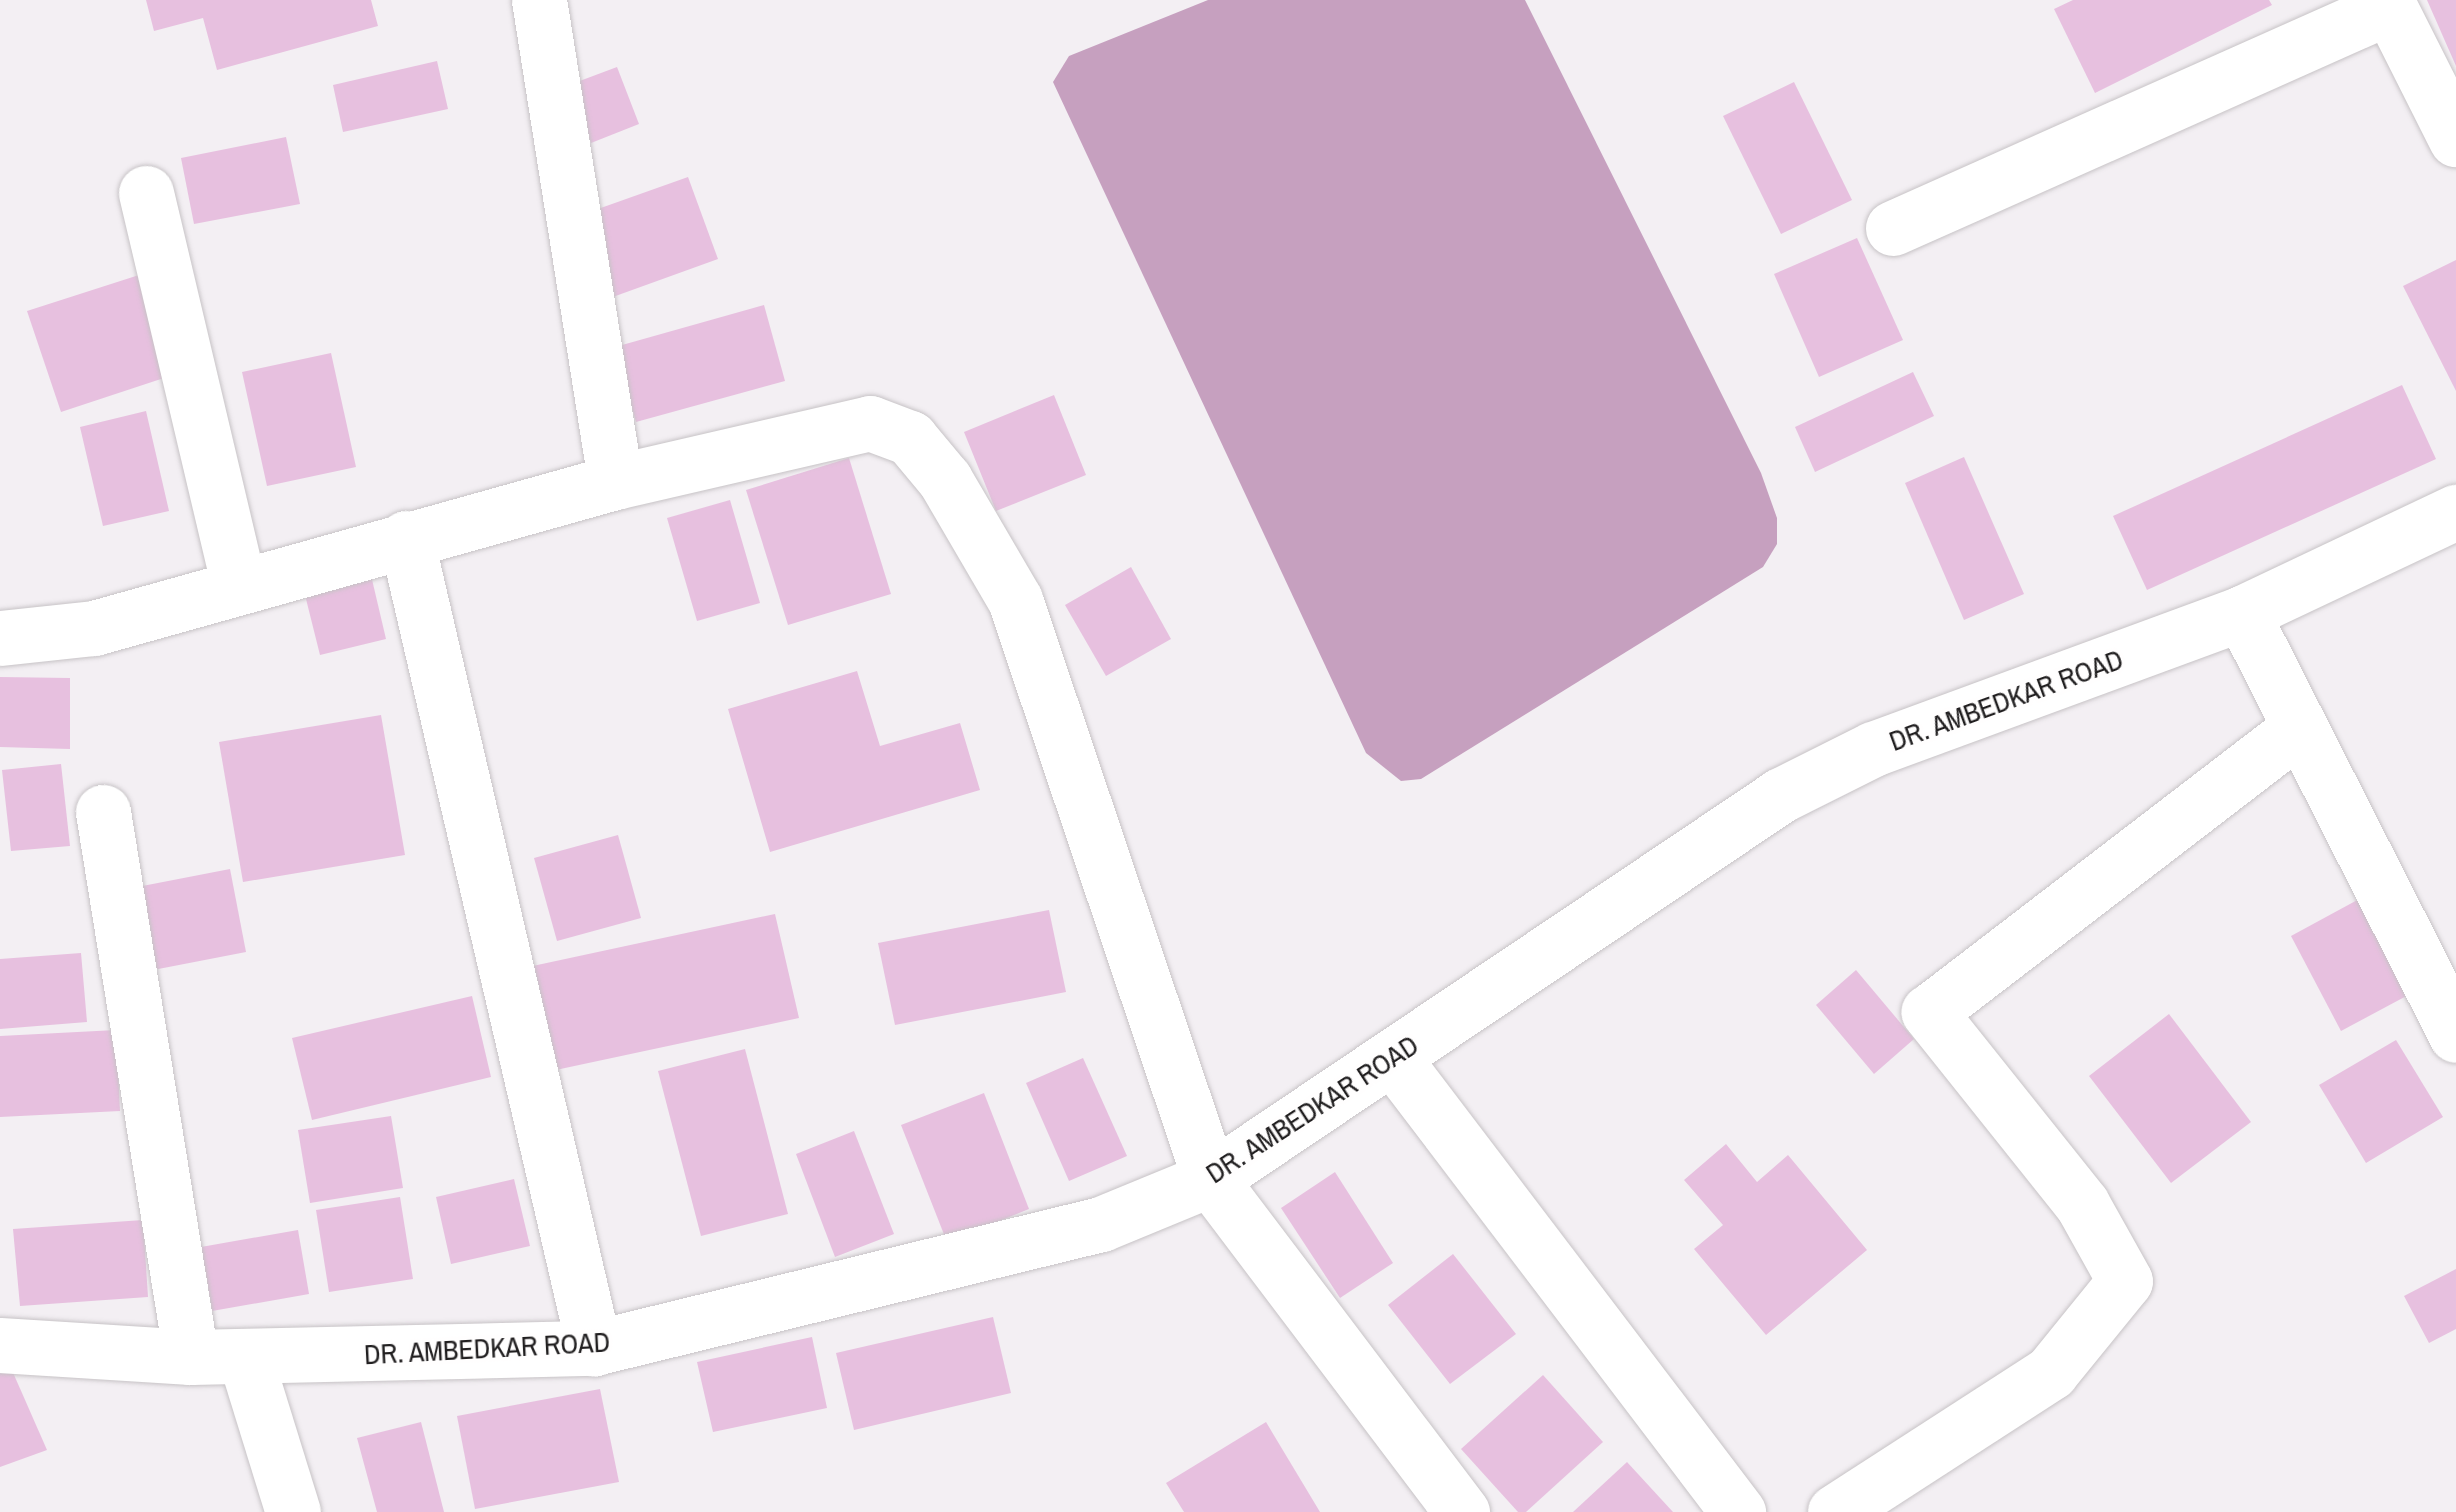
<!DOCTYPE html>
<html>
<head>
<meta charset="utf-8">
<style>
  body { margin:0 }
  #map { position:relative; width:2456px; height:1512px; overflow:hidden; background:#f3eff3; font-family:"Archivo Narrow",sans-serif }
  div>[style] { position:absolute }
  .water>* { inset:0; background:#c6a0bf }
  .building>* { inset:0; background:#e7c0df }
  .roads { filter:drop-shadow(0 0 2px #c7c3c6) drop-shadow(0 0 2px #c7c3c6) }
  .minor>* { height:55px; margin:-27.5px; padding:0 27.5px; transform-origin:27.5px; border-radius:27.5px; background:#fff }
  span { translate:-50% -50%; white-space:nowrap; text-align:center; line-height:1.15; -webkit-text-stroke:8px #fffefe; paint-order:stroke }
  .street-label { font-size:28px; color:#211f20 }
</style>
</head>
<body>
<div id="map">
  <div class="water">
    <div style="clip-path:polygon(1208px 0,1525px 0,1761px 473px,1777px 518px,1777px 544px,1763px 567px,1421px 779px,1401px 781px,1366px 753px,1053px 82px,1069px 56px)"></div>
  </div>
  <div class="building">
    <div style="clip-path:polygon(146px 0,371px 0,378px 26px,217px 70px,203px 18px,154px 31px)"></div>
    <div style="clip-path:polygon(2073px 0,2269px 0,2272px 5px,2095px 93px,2054px 9px)"></div>
    <div style="clip-path:polygon(2427px 0,2456px 0,2456px 66px)"></div>
    <div style="clip-path:polygon(437px 61px,448px 109px,343px 132px,333px 85px)"></div>
    <div style="clip-path:polygon(617px 67px,639px 124px,591px 143px,569px 85px)"></div>
    <div style="clip-path:polygon(1794px 82px,1852px 200px,1781px 234px,1723px 116px)"></div>
    <div style="clip-path:polygon(286px 137px,300px 204px,194px 224px,181px 158px)"></div>
    <div style="clip-path:polygon(688px 177px,718px 259px,610px 298px,581px 215px)"></div>
    <div style="clip-path:polygon(1857px 238px,1903px 340px,1819px 377px,1774px 274px)"></div>
    <div style="clip-path:polygon(2456px 260px,2456px 391px,2403px 286px)"></div>
    <div style="clip-path:polygon(139px 275px,173px 375px,61px 412px,27px 311px)"></div>
    <div style="clip-path:polygon(764px 305px,785px 381px,636px 422px,615px 347px)"></div>
    <div style="clip-path:polygon(331px 353px,356px 467px,267px 486px,242px 372px)"></div>
    <div style="clip-path:polygon(1913px 372px,1934px 416px,1815px 472px,1795px 427px)"></div>
    <div style="clip-path:polygon(2402px 385px,2436px 459px,2147px 590px,2113px 516px)"></div>
    <div style="clip-path:polygon(1054px 395px,1086px 475px,996px 511px,964px 432px)"></div>
    <div style="clip-path:polygon(146px 411px,169px 511px,103px 526px,80px 427px)"></div>
    <div style="clip-path:polygon(1964px 457px,2024px 594px,1964px 620px,1905px 483px)"></div>
    <div style="clip-path:polygon(849px 458px,891px 594px,788px 625px,746px 490px)"></div>
    <div style="clip-path:polygon(730px 500px,760px 603px,697px 621px,667px 518px)"></div>
    <div style="clip-path:polygon(1131px 567px,1171px 639px,1106px 676px,1065px 605px)"></div>
    <div style="clip-path:polygon(370px 571px,386px 639px,320px 655px,303px 587px)"></div>
    <div style="clip-path:polygon(857px 671px,880px 746px,960px 723px,980px 790px,770px 852px,728px 709px)"></div>
    <div style="clip-path:polygon(0 677px,70px 678px,70px 749px,0 747px)"></div>
    <div style="clip-path:polygon(381px 715px,405px 855px,243px 882px,219px 742px)"></div>
    <div style="clip-path:polygon(61px 764px,70px 846px,11px 851px,2px 770px)"></div>
    <div style="clip-path:polygon(618px 835px,641px 918px,557px 941px,534px 858px)"></div>
    <div style="clip-path:polygon(230px 869px,246px 952px,148px 971px,132px 888px)"></div>
    <div style="clip-path:polygon(2361px 898px,2412px 993px,2341px 1031px,2291px 936px)"></div>
    <div style="clip-path:polygon(1049px 910px,1066px 992px,895px 1025px,878px 943px)"></div>
    <div style="clip-path:polygon(775px 914px,799px 1018px,551px 1071px,528px 967px)"></div>
    <div style="clip-path:polygon(81px 953px,87px 1022px,0 1029px,0 959px)"></div>
    <div style="clip-path:polygon(1856px 970px,1914px 1039px,1874px 1074px,1816px 1005px)"></div>
    <div style="clip-path:polygon(472px 996px,491px 1077px,312px 1120px,292px 1038px)"></div>
    <div style="clip-path:polygon(2169px 1014px,2251px 1122px,2171px 1183px,2089px 1076px)"></div>
    <div style="clip-path:polygon(116px 1030px,120px 1111px,0 1117px,0 1036px)"></div>
    <div style="clip-path:polygon(2396px 1040px,2443px 1117px,2366px 1163px,2319px 1085px)"></div>
    <div style="clip-path:polygon(745px 1049px,788px 1214px,701px 1236px,658px 1071px)"></div>
    <div style="clip-path:polygon(1083px 1058px,1127px 1156px,1069px 1181px,1026px 1083px)"></div>
    <div style="clip-path:polygon(984px 1093px,1029px 1209px,947px 1242px,901px 1125px)"></div>
    <div style="clip-path:polygon(391px 1116px,403px 1188px,310px 1203px,298px 1130px)"></div>
    <div style="clip-path:polygon(854px 1131px,894px 1234px,835px 1257px,796px 1154px)"></div>
    <div style="clip-path:polygon(1726px 1144px,1757px 1182px,1788px 1155px,1867px 1250px,1766px 1335px,1694px 1249px,1723px 1225px,1684px 1180px)"></div>
    <div style="clip-path:polygon(1335px 1172px,1393px 1263px,1340px 1298px,1281px 1208px)"></div>
    <div style="clip-path:polygon(514px 1179px,530px 1246px,451px 1264px,436px 1197px)"></div>
    <div style="clip-path:polygon(400px 1197px,413px 1279px,329px 1292px,316px 1210px)"></div>
    <div style="clip-path:polygon(143px 1220px,148px 1297px,20px 1306px,13px 1229px)"></div>
    <div style="clip-path:polygon(298px 1230px,309px 1294px,212px 1311px,201px 1247px)"></div>
    <div style="clip-path:polygon(1453px 1254px,1516px 1334px,1450px 1384px,1388px 1305px)"></div>
    <div style="clip-path:polygon(2456px 1269px,2456px 1329px,2429px 1343px,2404px 1296px)"></div>
    <div style="clip-path:polygon(993px 1317px,1011px 1393px,854px 1430px,836px 1353px)"></div>
    <div style="clip-path:polygon(812px 1337px,827px 1408px,713px 1432px,697px 1362px)"></div>
    <div style="clip-path:polygon(0 1368px,11px 1368px,47px 1450px,0 1467px)"></div>
    <div style="clip-path:polygon(1543px 1375px,1603px 1442px,1526px 1512px,1518px 1512px,1461px 1449px)"></div>
    <div style="clip-path:polygon(600px 1389px,619px 1482px,475px 1509px,457px 1416px)"></div>
    <div style="clip-path:polygon(421px 1422px,444px 1512px,377px 1512px,357px 1438px)"></div>
    <div style="clip-path:polygon(1266px 1422px,1320px 1512px,1184px 1512px,1166px 1483px)"></div>
    <div style="clip-path:polygon(1627px 1462px,1673px 1512px,1573px 1512px)"></div>
  </div>
  <div class="roads">
    <div class="minor">
      <div style="left:539px;top:0;width:488px;rotate:81deg"></div>
      <div style="left:2386px;top:0;width:156px;rotate:63.3deg"></div>
      <div style="left:146px;top:193px;width:403px;rotate:76.7deg"></div>
      <div style="left:1893px;top:228px;width:543px;rotate:-24.02deg"></div>
      <div style="left:406px;top:538px;width:832px;rotate:76.93deg"></div>
      <div style="left:2242px;top:613px;width:473px;rotate:63.1deg"></div>
      <div style="left:0;top:638px;width:95px;rotate:-6.1deg"></div>
      <div style="left:94px;top:628px;width:541px;rotate:-15.65deg"></div>
      <div style="left:615px;top:482px;width:262px;rotate:-13deg"></div>
      <div style="left:870px;top:423px;width:43px;rotate:20.6deg"></div>
      <div style="left:910px;top:438px;width:55px;rotate:50.2deg"></div>
      <div style="left:945px;top:480px;width:139px;rotate:59.7deg"></div>
      <div style="left:1015px;top:600px;width:611px;rotate:71.39deg"></div>
      <div style="left:1210px;top:1179px;width:418px;rotate:52.9deg"></div>
      <div style="left:103px;top:812px;width:552px;rotate:80.83deg"></div>
      <div style="left:1392px;top:1057px;width:572px;rotate:52.75deg"></div>
      <div style="left:0;top:1345px;width:191px;rotate:3.6deg"></div>
      <div style="left:191px;top:1357px;width:403px;rotate:-1.3deg"></div>
      <div style="left:594px;top:1348px;width:522px;rotate:-13.74deg"></div>
      <div style="left:1101px;top:1224px;width:118px;rotate:-22.4deg"></div>
      <div style="left:1210px;top:1179px;width:688px;rotate:-33.92deg"></div>
      <div style="left:1781px;top:795px;width:103px;rotate:-26.6deg"></div>
      <div style="left:1873px;top:749px;width:393px;rotate:-20.2deg"></div>
      <div style="left:2242px;top:613px;width:237px;rotate:-25.3deg"></div>
      <div style="left:245px;top:1357px;width:162px;rotate:72.8deg"></div>
      <div style="left:1835px;top:1512px;width:257px;rotate:-32.9deg"></div>
      <div style="left:2051px;top:1372px;width:117px;rotate:-50.9deg"></div>
      <div style="left:2125px;top:1281px;width:88px;rotate:-119.2deg"></div>
      <div style="left:2082px;top:1204px;width:246px;rotate:-128.6deg"></div>
      <div style="left:1929px;top:1012px;width:466px;rotate:-37.5deg"></div>
    </div>
  </div>
  <div class="street-label">
    <span style="left:2006px;top:700px;rotate:-20deg">DR. AMBEDKAR ROAD</span>
    <span style="left:1312px;top:1109px;rotate:-33deg">DR. AMBEDKAR ROAD</span>
    <span style="left:487px;top:1348px;rotate:-3deg">DR. AMBEDKAR ROAD</span>
  </div>
</div>
</body>
</html>
